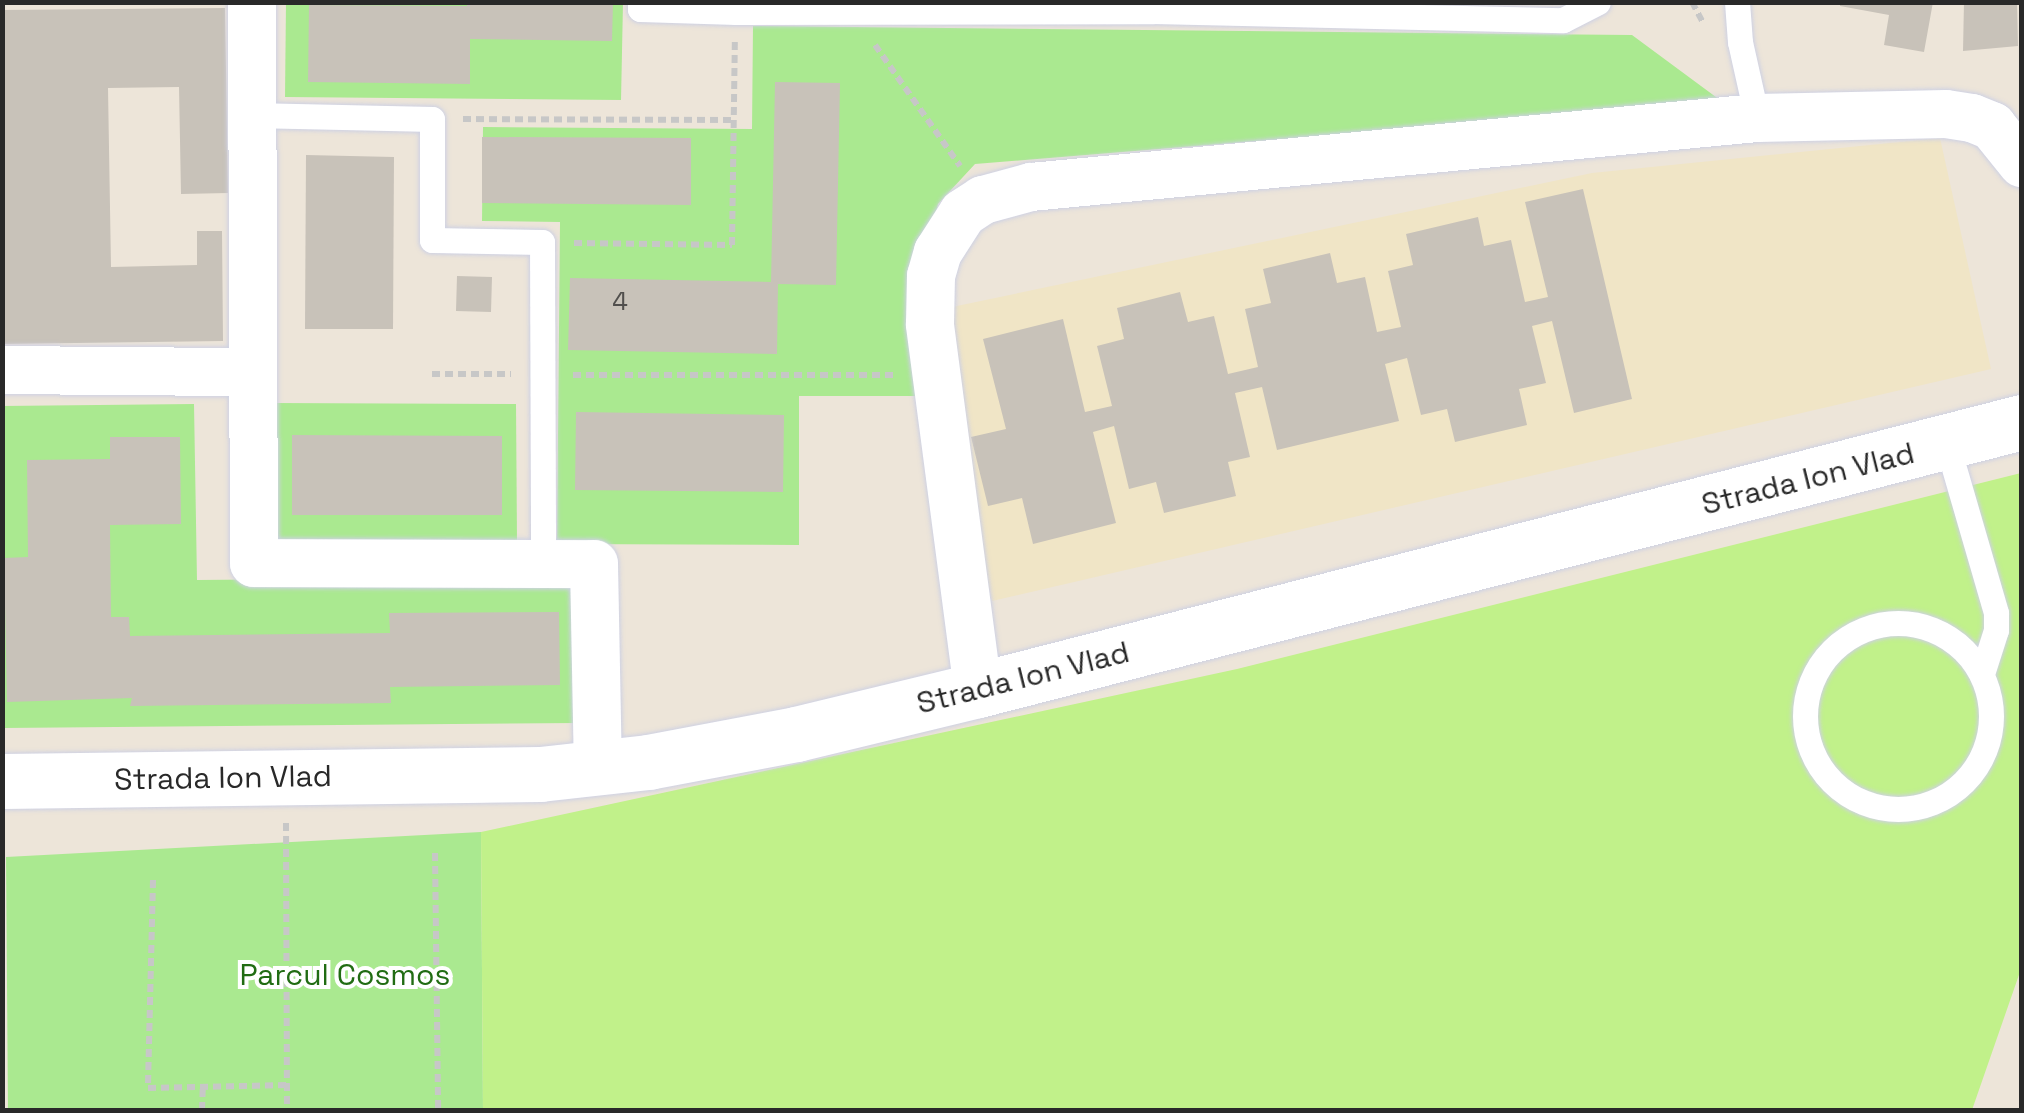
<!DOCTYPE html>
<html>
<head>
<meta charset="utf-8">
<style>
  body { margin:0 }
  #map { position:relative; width:2024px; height:1113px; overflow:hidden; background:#ede5d9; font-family:"Space Grotesk",sans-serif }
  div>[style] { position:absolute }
  .education>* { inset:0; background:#f0e5c6 }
  .green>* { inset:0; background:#aae990 }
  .pitch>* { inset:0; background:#c1f18a }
  .building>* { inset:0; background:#c8c2b9 }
  .path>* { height:6px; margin-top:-3px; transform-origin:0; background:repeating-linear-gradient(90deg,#c7c7c7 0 8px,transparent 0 13px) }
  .roads { filter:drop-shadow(0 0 2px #ced1e3) drop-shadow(0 0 2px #ced1e3) }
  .lane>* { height:25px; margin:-12.5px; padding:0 12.5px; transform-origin:12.5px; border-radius:12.5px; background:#fff }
  .lane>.ring { margin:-12.5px; padding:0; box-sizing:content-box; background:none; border:25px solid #fff; border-radius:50% }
  .street>* { height:48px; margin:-24px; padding:0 24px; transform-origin:24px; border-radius:24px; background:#fff }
  .secondary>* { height:55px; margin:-27.5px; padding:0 27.5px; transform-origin:27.5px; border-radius:27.5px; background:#fff }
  span { translate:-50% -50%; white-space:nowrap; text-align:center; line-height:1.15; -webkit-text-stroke:8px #fff; paint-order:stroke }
  .number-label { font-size:25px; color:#514f4d }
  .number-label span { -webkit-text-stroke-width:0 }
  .street-label { font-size:30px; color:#292929 }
  .park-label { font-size:30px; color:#216c13 }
  .frame { position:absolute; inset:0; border:5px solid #292929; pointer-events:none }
</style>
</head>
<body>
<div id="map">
  <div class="education">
    <div style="clip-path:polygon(1940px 138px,1991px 369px,992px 601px,952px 405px,952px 307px,1592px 173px)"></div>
  </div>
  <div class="green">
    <div style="clip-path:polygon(286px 3px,623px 3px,621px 100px,285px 97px)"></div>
    <div style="clip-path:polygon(753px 26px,1632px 35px,1724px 103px,975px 164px,938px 204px,923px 275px,926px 396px,799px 396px,799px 545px,557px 544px,560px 222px,482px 221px,483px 127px,752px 129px)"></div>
    <div style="clip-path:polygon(271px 403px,516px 404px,517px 542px,271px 541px)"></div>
    <div style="clip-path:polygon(194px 404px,197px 580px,576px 577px,577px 723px,3px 728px,2px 406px)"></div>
    <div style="clip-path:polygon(481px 832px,483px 1110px,8px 1110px,6px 857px)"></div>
  </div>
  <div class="pitch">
    <div style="clip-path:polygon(2021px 473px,2021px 969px,1972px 1110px,483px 1110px,481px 832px,1237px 669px)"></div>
  </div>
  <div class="building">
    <div style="clip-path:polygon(467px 2px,613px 2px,612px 41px,470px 39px,470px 84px,308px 82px,309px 5px,467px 6px)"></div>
    <div style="clip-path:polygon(1840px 2px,1933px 2px,1924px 52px,1884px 45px,1889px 15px,1840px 6px)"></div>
    <div style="clip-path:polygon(1964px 2px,2017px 2px,2018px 46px,1963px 51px)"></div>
    <div style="clip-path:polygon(225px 8px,228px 193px,181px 194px,179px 87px,108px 88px,111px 267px,197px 265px,197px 231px,222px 231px,223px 341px,2px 344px,2px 10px)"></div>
    <div style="clip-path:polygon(775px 82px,840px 83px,836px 285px,778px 284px,777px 354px,568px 350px,570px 278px,771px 282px)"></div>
    <div style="clip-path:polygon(482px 137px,691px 138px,691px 205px,482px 203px)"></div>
    <div style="clip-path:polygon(306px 155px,394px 157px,393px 329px,305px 329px)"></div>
    <div style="clip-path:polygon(1583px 189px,1632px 399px,1574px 413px,1552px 321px,1532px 326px,1546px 383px,1519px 389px,1527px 425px,1455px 442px,1447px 409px,1421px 415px,1407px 358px,1385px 364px,1399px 421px,1277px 450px,1262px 387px,1235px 393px,1250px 457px,1228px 462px,1236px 496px,1164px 513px,1156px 482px,1129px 489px,1114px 426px,1093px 432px,1116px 523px,1033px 544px,1022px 498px,988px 506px,971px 437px,1006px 429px,983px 339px,1063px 319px,1085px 412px,1112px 406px,1097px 346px,1124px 339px,1117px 308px,1180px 292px,1188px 322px,1214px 316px,1228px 374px,1258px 367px,1245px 309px,1271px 303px,1263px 269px,1330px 253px,1337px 283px,1365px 277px,1377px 332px,1401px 327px,1388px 271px,1413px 265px,1406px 234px,1478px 217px,1484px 246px,1511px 240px,1525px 302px,1548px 297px,1525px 202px)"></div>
    <div style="clip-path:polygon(457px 276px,492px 277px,491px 312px,456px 311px)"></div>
    <div style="clip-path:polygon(576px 412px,784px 415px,783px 492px,575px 490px)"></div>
    <div style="clip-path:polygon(292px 435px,502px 436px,502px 515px,292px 515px)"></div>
    <div style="clip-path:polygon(110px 437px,180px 437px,181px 524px,110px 525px,111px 617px,129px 617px,130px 636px,390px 633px,389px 613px,559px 612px,560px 685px,390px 687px,391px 703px,130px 706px,132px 698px,7px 702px,4px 558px,28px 557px,27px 460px,110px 459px)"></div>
  </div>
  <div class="path">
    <div style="left:1692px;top:2px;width:24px;rotate:62deg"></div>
    <div style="left:875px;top:45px;width:148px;rotate:54.9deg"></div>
    <div style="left:463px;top:119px;width:271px;rotate:0.2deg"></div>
    <div style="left:574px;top:243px;width:158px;rotate:0.7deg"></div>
    <div style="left:732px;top:245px;width:204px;rotate:-89.2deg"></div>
    <div style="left:432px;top:374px;width:79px"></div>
    <div style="left:573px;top:375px;width:323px"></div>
    <div style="left:286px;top:823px;width:287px;rotate:89.8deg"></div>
    <div style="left:435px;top:853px;width:257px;rotate:89.3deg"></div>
    <div style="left:153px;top:880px;width:208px;rotate:91.4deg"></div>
    <div style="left:148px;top:1088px;width:139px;rotate:-1.2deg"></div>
    <div style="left:202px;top:1110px;width:23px;rotate:-88deg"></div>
  </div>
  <div class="roads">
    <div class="lane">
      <div style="left:640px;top:2px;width:7px;rotate:90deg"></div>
      <div style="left:640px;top:9px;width:96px;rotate:1.8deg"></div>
      <div style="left:736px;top:12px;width:417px;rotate:-0.1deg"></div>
      <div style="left:1153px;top:11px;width:410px;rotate:1.3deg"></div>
      <div style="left:1563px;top:20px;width:39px;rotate:-27deg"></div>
      <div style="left:1737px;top:2px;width:40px;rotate:85.7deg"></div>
      <div style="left:1740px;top:42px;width:78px;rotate:77.4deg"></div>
      <div style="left:252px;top:115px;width:180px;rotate:1.3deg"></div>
      <div style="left:432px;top:119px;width:121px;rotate:90deg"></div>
      <div style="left:432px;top:240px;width:110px;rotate:1deg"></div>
      <div style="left:542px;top:242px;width:321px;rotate:89.8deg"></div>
      <div style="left:1947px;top:444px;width:176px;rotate:73.8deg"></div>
      <div style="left:1996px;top:613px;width:17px;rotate:90deg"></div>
      <div style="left:1996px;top:630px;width:46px;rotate:107.7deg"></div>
      <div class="ring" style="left:1805px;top:623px;width:161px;height:161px"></div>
    </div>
    <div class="street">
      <div style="left:252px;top:2px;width:561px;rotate:89.8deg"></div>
      <div style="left:254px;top:563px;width:340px;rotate:0.2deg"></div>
      <div style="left:594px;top:564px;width:204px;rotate:88.9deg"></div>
      <div style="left:2px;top:370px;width:250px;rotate:0.5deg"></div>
      <div style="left:978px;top:690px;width:369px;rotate:-97.5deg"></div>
      <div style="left:930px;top:324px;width:48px;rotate:-88.8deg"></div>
      <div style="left:931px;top:276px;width:25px;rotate:-74deg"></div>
      <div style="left:938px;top:252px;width:46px;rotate:-57.3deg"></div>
      <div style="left:963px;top:213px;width:24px;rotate:-33deg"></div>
      <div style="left:983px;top:200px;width:50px;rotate:-15.2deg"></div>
      <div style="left:1031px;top:187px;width:729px;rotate:-5.43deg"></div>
      <div style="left:1757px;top:118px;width:189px;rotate:-1.2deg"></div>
      <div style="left:1946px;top:114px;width:26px;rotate:9deg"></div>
      <div style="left:1972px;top:118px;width:22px;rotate:22deg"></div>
      <div style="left:1992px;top:126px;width:48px;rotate:51deg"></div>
    </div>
    <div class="secondary">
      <div style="left:2px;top:781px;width:538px;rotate:-0.75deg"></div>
      <div style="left:540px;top:774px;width:109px;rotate:-6.3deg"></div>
      <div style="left:648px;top:762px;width:151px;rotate:-10.7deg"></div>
      <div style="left:796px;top:734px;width:187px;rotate:-13.6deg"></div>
      <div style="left:978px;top:690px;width:1078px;rotate:-14.4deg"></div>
    </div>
  </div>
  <div class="number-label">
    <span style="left:620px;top:301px">4</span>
  </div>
  <div class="street-label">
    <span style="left:1808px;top:479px;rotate:-14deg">Strada Ion Vlad</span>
    <span style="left:1023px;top:678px;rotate:-14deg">Strada Ion Vlad</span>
    <span style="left:223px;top:778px;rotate:-1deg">Strada Ion Vlad</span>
  </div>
  <div class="park-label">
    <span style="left:345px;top:975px">Parcul Cosmos</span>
  </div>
  <div class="frame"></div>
</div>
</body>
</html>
